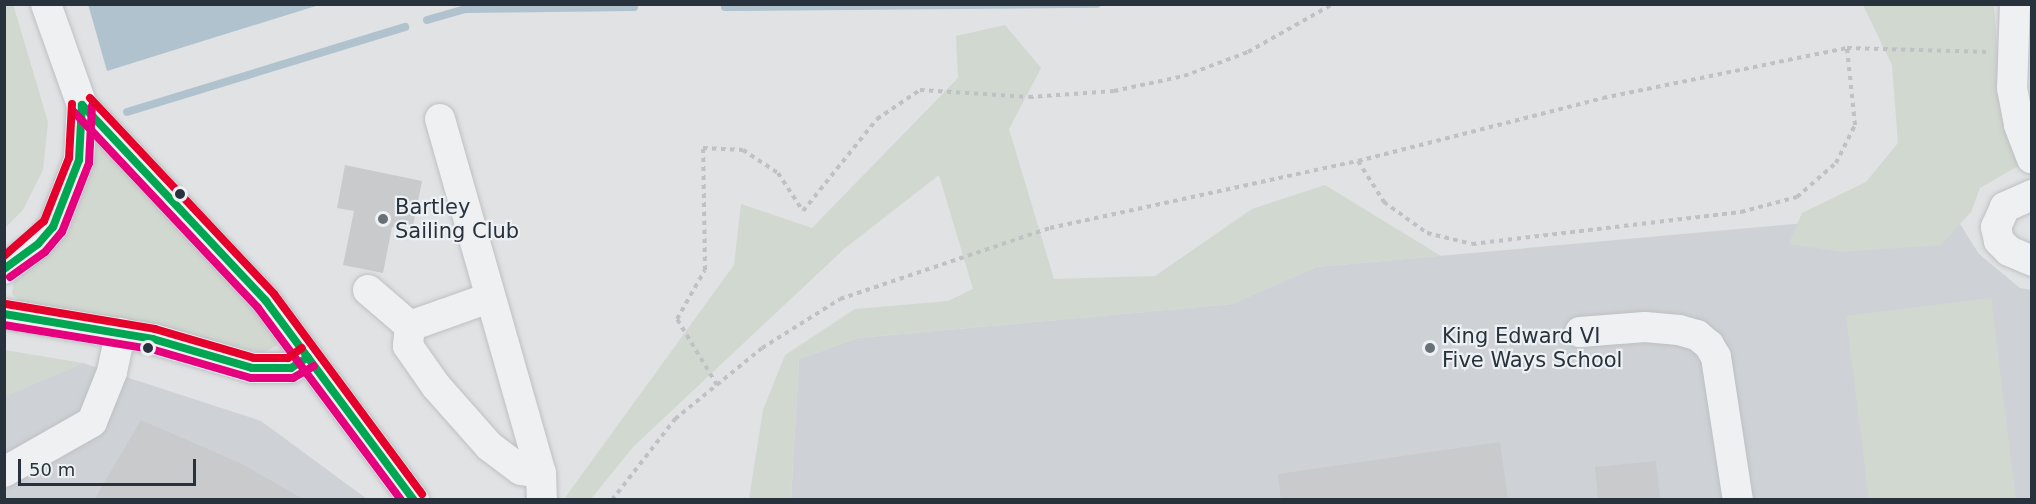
<!DOCTYPE html>
<html>
<head>
<meta charset="utf-8">
<style>
  body { margin:0 }
  #map { position:relative; width:2036px; height:504px; overflow:hidden; background:#e0e2e4; font-family:"DejaVu Sans",sans-serif }
  div>[style] { position:absolute }
  .built>* { inset:0; background:#ced2d7 }
  .green>* { inset:0; background:#d1d8d0 }
  .water>* { inset:0; background:#b0c2ce }
  .stream>* { height:8px; margin:-4px; padding:0 4px; transform-origin:4px; border-radius:4px; background:#b0c2ce }
  .building>* { inset:0; background:#c8cacc }
  .path>* { height:4px; margin-top:-2px; transform-origin:0; background:repeating-linear-gradient(90deg,#bec2c4 0 4.5px,transparent 0 9px) }
  .roads { filter:drop-shadow(0 0 2px #bec0c2) drop-shadow(0 0 2px #bec0c2) }
  .minor>* { height:30px; margin:-15px; padding:0 15px; transform-origin:15px; border-radius:15px; background:#eff0f1 }
  .bus-1>* { height:8px; margin:-4px; padding:0 4px; transform-origin:4px; border-radius:4px; background:#00a651 }
  .bus-2>* { height:8px; margin:-4px; padding:0 4px; transform-origin:4px; border-radius:4px; background:#e5007d }
  .bus-3>* { height:8px; margin:-4px; padding:0 4px; transform-origin:4px; border-radius:4px; background:#e4002b }
  .dots>* { width:16px; height:16px; translate:-50% -50%; box-sizing:border-box; border:3px solid #edf1f4; border-radius:50% }
  span { translate:-50% -50%; white-space:nowrap; text-align:center; line-height:1.15; -webkit-text-stroke:4.5px #edf1f4; paint-order:stroke }
  .poi-label { font-size:21px; color:#28323c }
  .left { translate:0 -50%; text-align:left }
  .frame { position:absolute; inset:0; border:6px solid #28323c; pointer-events:none }
  .scale { position:absolute; left:18px; top:459px; width:178px; height:27px; box-sizing:border-box; border:3px solid #28323c; border-top:0; padding-left:8px; font-size:18px; line-height:21px; white-space:nowrap; color:#28323c; -webkit-text-stroke:4px #edf1f4; paint-order:stroke }
</style>
</head>
<body>
<div id="map">
  <div class="built">
    <div style="clip-path:polygon(1951px 210px,1979px 254px,2020px 288px,2031px 290px,2031px 499px,791px 500px,799px 359px,858px 338px,1232px 304px,1316px 267px)"></div>
    <div style="clip-path:polygon(83px 363px,261px 421px,367px 499px,5px 500px,5px 396px)"></div>
  </div>
  <div class="green">
    <div style="clip-path:polygon(13px 4px,48px 122px,43px 170px,23px 210px,5px 228px,4px 5px)"></div>
    <div style="clip-path:polygon(1863px 5px,1994px 5px,2003px 124px,2018px 166px,1980px 188px,1971px 212px,1941px 245px,1842px 252px,1789px 244px,1802px 213px,1866px 182px,1898px 143px,1892px 65px)"></div>
    <div style="clip-path:polygon(1005px 25px,1041px 68px,1009px 129px,1054px 279px,1155px 276px,1252px 209px,1325px 185px,1441px 256px,1316px 267px,1232px 304px,858px 338px,799px 359px,791px 499px,749px 499px,763px 410px,785px 355px,855px 309px,948px 301px,973px 289px,939px 175px,844px 249px,633px 447px,591px 499px,564px 499px,734px 265px,741px 204px,812px 228px,958px 78px,956px 36px)"></div>
    <div style="clip-path:polygon(100px 137px,261px 314px,278px 345px,262px 353px,137px 321px,20px 302px,12px 294px,14px 280px,77px 203px)"></div>
    <div style="clip-path:polygon(1991px 298px,2016px 499px,1869px 499px,1846px 316px)"></div>
    <div style="clip-path:polygon(4px 350px,5px 350px,83px 363px,5px 396px)"></div>
  </div>
  <div class="water">
    <div style="clip-path:polygon(88px 4px,319px 4px,319px 5px,107px 71px)"></div>
  </div>
  <div class="stream">
    <div style="left:725px;top:7px;width:372px;rotate:-0.5deg"></div>
    <div style="left:427px;top:20px;width:40px;rotate:-16deg"></div>
    <div style="left:465px;top:9px;width:169px;rotate:-0.7deg"></div>
    <div style="left:127px;top:112px;width:291px;rotate:-17deg"></div>
  </div>
  <div class="building">
    <div style="clip-path:polygon(345px 165px,422px 181px,412px 231px,392px 227px,383px 273px,343px 265px,354px 211px,337px 208px)"></div>
    <div style="clip-path:polygon(141px 420px,240px 463px,305px 500px,94px 500px)"></div>
    <div style="clip-path:polygon(1500px 442px,1508px 500px,1281px 500px,1278px 474px)"></div>
    <div style="clip-path:polygon(1656px 461px,1660px 500px,1598px 500px,1595px 467px)"></div>
  </div>
  <div class="path">
    <div style="left:1358px;top:161px;width:49px;rotate:57.6deg"></div>
    <div style="left:1384px;top:202px;width:53px;rotate:35.8deg"></div>
    <div style="left:1427px;top:233px;width:46px;rotate:13.7deg"></div>
    <div style="left:1472px;top:244px;width:271px;rotate:-6.8deg"></div>
    <div style="left:1741px;top:212px;width:58px;rotate:-15deg"></div>
    <div style="left:1797px;top:197px;width:52px;rotate:-41.1deg"></div>
    <div style="left:1836px;top:163px;width:42px;rotate:-63.4deg"></div>
    <div style="left:1855px;top:125px;width:77px;rotate:-95.9deg"></div>
    <div style="left:717px;top:385px;width:77px;rotate:-121.2deg"></div>
    <div style="left:677px;top:319px;width:56px;rotate:-60.3deg"></div>
    <div style="left:705px;top:270px;width:122px;rotate:-90.9deg"></div>
    <div style="left:703px;top:148px;width:40px;rotate:2.9deg"></div>
    <div style="left:743px;top:150px;width:42px;rotate:33.3deg"></div>
    <div style="left:778px;top:173px;width:45px;rotate:56.7deg"></div>
    <div style="left:803px;top:211px;width:118px;rotate:-51.2deg"></div>
    <div style="left:877px;top:119px;width:52px;rotate:-34deg"></div>
    <div style="left:920px;top:90px;width:109px;rotate:3.7deg"></div>
    <div style="left:1029px;top:97px;width:85px;rotate:-4deg"></div>
    <div style="left:1114px;top:91px;width:72px;rotate:-12.1deg"></div>
    <div style="left:1184px;top:76px;width:68px;rotate:-20.6deg"></div>
    <div style="left:1248px;top:52px;width:98px;rotate:-29.5deg"></div>
    <div style="left:612px;top:500px;width:103px;rotate:-52.1deg"></div>
    <div style="left:675px;top:419px;width:112px;rotate:-39.2deg"></div>
    <div style="left:762px;top:348px;width:92px;rotate:-32.1deg"></div>
    <div style="left:840px;top:299px;width:222px;rotate:-18.7deg"></div>
    <div style="left:1050px;top:228px;width:315px;rotate:-12.3deg"></div>
    <div style="left:1358px;top:161px;width:253px;rotate:-14.4deg"></div>
    <div style="left:1603px;top:98px;width:249px;rotate:-11.6deg"></div>
    <div style="left:1847px;top:48px;width:141px;rotate:1.6deg"></div>
  </div>
  <div class="roads">
    <div class="minor">
      <div style="left:46px;top:4px;width:107px;rotate:70.4deg"></div>
      <div style="left:82px;top:105px;width:269px;rotate:46.8deg"></div>
      <div style="left:266px;top:301px;width:248px;rotate:53.4deg"></div>
      <div style="left:2015px;top:4px;width:84px;rotate:92deg"></div>
      <div style="left:2012px;top:88px;width:38px;rotate:79deg"></div>
      <div style="left:2019px;top:125px;width:36px;rotate:69deg"></div>
      <div style="left:440px;top:119px;width:368px;rotate:74.1deg"></div>
      <div style="left:541px;top:473px;width:27px;rotate:88deg"></div>
      <div style="left:2032px;top:195px;width:30px;rotate:156deg"></div>
      <div style="left:2005px;top:207px;width:22px;rotate:114deg"></div>
      <div style="left:1996px;top:227px;width:14px;rotate:78deg"></div>
      <div style="left:1999px;top:241px;width:14px;rotate:45deg"></div>
      <div style="left:2009px;top:251px;width:25px;rotate:23deg"></div>
      <div style="left:4px;top:269px;width:42px;rotate:-36.3deg"></div>
      <div style="left:38px;top:244px;width:23px;rotate:-49deg"></div>
      <div style="left:53px;top:227px;width:72px;rotate:-68.8deg"></div>
      <div style="left:79px;top:160px;width:55px;rotate:-86.9deg"></div>
      <div style="left:368px;top:290px;width:55px;rotate:40.6deg"></div>
      <div style="left:410px;top:326px;width:84px;rotate:-19.5deg"></div>
      <div style="left:4px;top:314px;width:151px;rotate:9.5deg"></div>
      <div style="left:153px;top:339px;width:103px;rotate:16.3deg"></div>
      <div style="left:252px;top:368px;width:39px"></div>
      <div style="left:291px;top:368px;width:20px;rotate:-33deg"></div>
      <div style="left:410px;top:326px;width:20px;rotate:96deg"></div>
      <div style="left:408px;top:346px;width:49px;rotate:55deg"></div>
      <div style="left:436px;top:386px;width:80px;rotate:48.5deg"></div>
      <div style="left:489px;top:446px;width:40px;rotate:37deg"></div>
      <div style="left:521px;top:470px;width:20px;rotate:9deg"></div>
      <div style="left:1580px;top:332px;width:65px;rotate:-4.4deg"></div>
      <div style="left:1645px;top:327px;width:34px;rotate:5deg"></div>
      <div style="left:1679px;top:330px;width:19px;rotate:16deg"></div>
      <div style="left:1697px;top:335px;width:16px;rotate:40deg"></div>
      <div style="left:1709px;top:345px;width:14px;rotate:60deg"></div>
      <div style="left:1716px;top:357px;width:145px;rotate:81.3deg"></div>
      <div style="left:4px;top:472px;width:101px;rotate:-29.6deg"></div>
      <div style="left:92px;top:422px;width:54px;rotate:-68.2deg"></div>
      <div style="left:112px;top:372px;width:40px;rotate:-78deg"></div>
    </div>
  </div>
  <div class="bus-1">
    <div style="left:82px;top:105px;width:269px;rotate:46.8deg"></div>
    <div style="left:266px;top:301px;width:248px;rotate:53.4deg"></div>
    <div style="left:4px;top:269px;width:42px;rotate:-36.3deg"></div>
    <div style="left:38px;top:244px;width:23px;rotate:-49deg"></div>
    <div style="left:53px;top:227px;width:72px;rotate:-68.8deg"></div>
    <div style="left:79px;top:160px;width:55px;rotate:-86.9deg"></div>
    <div style="left:4px;top:314px;width:151px;rotate:9.5deg"></div>
    <div style="left:153px;top:339px;width:103px;rotate:16.3deg"></div>
    <div style="left:252px;top:368px;width:39px"></div>
    <div style="left:291px;top:368px;width:20px;rotate:-33deg"></div>
  </div>
  <div class="bus-2">
    <div style="left:74px;top:112px;width:269px;rotate:46.8deg"></div>
    <div style="left:258px;top:308px;width:239px;rotate:53.3deg"></div>
    <div style="left:10px;top:277px;width:43px;rotate:-35.5deg"></div>
    <div style="left:45px;top:252px;width:26px;rotate:-50deg"></div>
    <div style="left:62px;top:232px;width:74px;rotate:-68.6deg"></div>
    <div style="left:89px;top:163px;width:57px;rotate:-87deg"></div>
    <div style="left:4px;top:325px;width:149px;rotate:9.3deg"></div>
    <div style="left:151px;top:349px;width:104px;rotate:16.2deg"></div>
    <div style="left:251px;top:378px;width:42px"></div>
    <div style="left:293px;top:378px;width:24px;rotate:-30deg"></div>
  </div>
  <div class="bus-3">
    <div style="left:90px;top:98px;width:269px;rotate:46.8deg"></div>
    <div style="left:274px;top:294px;width:249px;rotate:53.5deg"></div>
    <div style="left:4px;top:256px;width:53px;rotate:-41.2deg"></div>
    <div style="left:44px;top:221px;width:68px;rotate:-68.4deg"></div>
    <div style="left:69px;top:158px;width:54px;rotate:-86.8deg"></div>
    <div style="left:6px;top:304px;width:151px;rotate:9.5deg"></div>
    <div style="left:155px;top:329px;width:103px;rotate:16.3deg"></div>
    <div style="left:254px;top:358px;width:34px"></div>
    <div style="left:288px;top:358px;width:17px;rotate:-36deg"></div>
  </div>
  <div class="dots">
    <div style="left:180px;top:194px;background:#28323c"></div>
    <div style="left:383px;top:219px;background:#687077"></div>
    <div style="left:148px;top:348px;background:#28323c"></div>
    <div style="left:1430px;top:348px;background:#687077"></div>
  </div>
  <div class="poi-label">
    <span class="left" style="left:395px;top:219px">Bartley<br>Sailing Club</span>
    <span class="left" style="left:1442px;top:348px">King Edward VI<br>Five Ways School</span>
  </div>
  <div class="frame"></div>
  <div class="scale">50 m</div>
</div>
</body>
</html>
